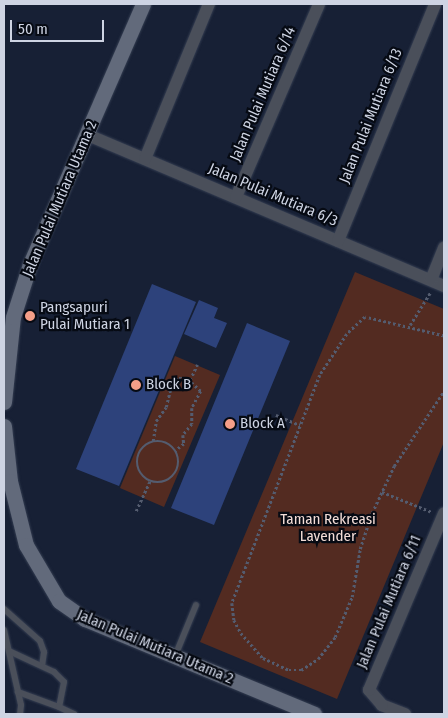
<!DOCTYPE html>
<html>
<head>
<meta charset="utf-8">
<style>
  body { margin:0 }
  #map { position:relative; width:448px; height:718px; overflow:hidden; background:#172035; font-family:"Fira Sans Condensed",sans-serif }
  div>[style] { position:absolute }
  .green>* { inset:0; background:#532b21 }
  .building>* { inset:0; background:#2d427b }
  .path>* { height:2.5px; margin-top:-1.25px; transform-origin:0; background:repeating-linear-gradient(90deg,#545c6f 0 2.5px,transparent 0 5px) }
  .path>.ring { margin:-1.25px; padding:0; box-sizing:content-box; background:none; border:2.5px solid #545c6f; border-radius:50% }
  .roads { filter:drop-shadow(0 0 1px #343d51) drop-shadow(0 0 1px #343d51) }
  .lane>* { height:6px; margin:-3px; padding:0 3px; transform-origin:3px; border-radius:3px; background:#4a4f5a }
  .street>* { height:12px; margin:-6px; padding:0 6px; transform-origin:6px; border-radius:6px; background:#4a4f5a }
  .secondary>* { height:15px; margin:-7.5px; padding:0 7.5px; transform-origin:7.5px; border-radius:7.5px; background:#626a7b }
  .dots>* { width:14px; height:14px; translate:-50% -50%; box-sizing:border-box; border:2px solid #060a13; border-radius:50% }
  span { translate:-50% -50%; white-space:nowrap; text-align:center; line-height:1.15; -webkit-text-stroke:4.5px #060a13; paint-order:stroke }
  .street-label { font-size:15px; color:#ced4e3 }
  .poi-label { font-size:15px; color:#ced4e3 }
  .left { translate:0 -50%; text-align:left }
  .park-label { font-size:15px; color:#f3ddd7 }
  .frame { position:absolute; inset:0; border:5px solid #ced4e3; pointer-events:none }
  .scale { position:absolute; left:10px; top:20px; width:94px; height:22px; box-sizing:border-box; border:2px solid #ced4e3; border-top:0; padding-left:6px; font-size:15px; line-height:18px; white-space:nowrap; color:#ced4e3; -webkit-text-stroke:4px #060a13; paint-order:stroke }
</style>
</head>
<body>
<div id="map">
  <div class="green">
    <div style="clip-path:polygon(355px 272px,444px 309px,444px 442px,337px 699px,200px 642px)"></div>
    <div style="clip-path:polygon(175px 356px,220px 375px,164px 507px,120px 488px)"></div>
  </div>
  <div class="building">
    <div style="clip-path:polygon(152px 284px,196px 302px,119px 486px,76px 469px)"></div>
    <div style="clip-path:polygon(199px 300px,218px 308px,214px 318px,227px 323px,216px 348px,184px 334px)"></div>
    <div style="clip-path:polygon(247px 323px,290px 341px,214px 525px,171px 508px)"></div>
  </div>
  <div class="path">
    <div style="left:410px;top:325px;width:39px;rotate:-58deg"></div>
    <div style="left:444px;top:336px;width:81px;rotate:-166.5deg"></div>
    <div style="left:365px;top:317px;width:25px;rotate:137deg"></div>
    <div style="left:347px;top:334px;width:49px;rotate:123.4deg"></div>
    <div style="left:320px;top:375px;width:244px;rotate:111.1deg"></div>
    <div style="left:232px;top:603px;width:17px;rotate:83deg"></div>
    <div style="left:234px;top:620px;width:15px;rotate:62deg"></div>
    <div style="left:241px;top:633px;width:33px;rotate:49deg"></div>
    <div style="left:263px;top:658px;width:29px;rotate:25deg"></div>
    <div style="left:289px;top:670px;width:12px"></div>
    <div style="left:301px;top:670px;width:20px;rotate:-33deg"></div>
    <div style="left:318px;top:659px;width:28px;rotate:-52deg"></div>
    <div style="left:335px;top:637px;width:43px;rotate:-67deg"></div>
    <div style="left:352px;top:597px;width:49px;rotate:-80.5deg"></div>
    <div style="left:360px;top:549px;width:38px;rotate:-72deg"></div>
    <div style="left:372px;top:513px;width:52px;rotate:-64.9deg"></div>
    <div style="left:394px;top:466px;width:90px;rotate:-56.3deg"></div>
    <div style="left:190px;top:380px;width:17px;rotate:-65deg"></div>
    <div style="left:276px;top:415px;width:26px;rotate:23deg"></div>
    <div style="left:153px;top:441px;width:20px;rotate:-81deg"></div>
    <div style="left:156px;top:421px;width:17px;rotate:-54deg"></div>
    <div style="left:166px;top:407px;width:25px;rotate:-76deg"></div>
    <div style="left:172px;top:383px;width:9px;rotate:-36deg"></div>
    <div style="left:179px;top:378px;width:9px;rotate:6deg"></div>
    <div style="left:188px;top:379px;width:18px;rotate:43deg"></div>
    <div style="left:201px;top:391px;width:19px;rotate:118deg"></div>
    <div style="left:192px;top:408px;width:16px;rotate:90deg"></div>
    <div style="left:192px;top:424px;width:14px;rotate:129deg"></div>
    <div style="left:183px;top:435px;width:9px;rotate:84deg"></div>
    <div style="left:184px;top:444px;width:11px;rotate:142deg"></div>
    <div class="ring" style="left:137px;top:441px;width:39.5px;height:39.5px"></div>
    <div style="left:382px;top:492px;width:54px;rotate:21.8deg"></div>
    <div style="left:136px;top:511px;width:33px;rotate:-65deg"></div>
  </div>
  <div class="roads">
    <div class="lane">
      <div style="left:4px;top:609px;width:48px;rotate:41.6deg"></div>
      <div style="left:40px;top:641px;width:12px;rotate:70deg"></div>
      <div style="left:44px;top:652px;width:14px;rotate:98deg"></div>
      <div style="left:4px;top:630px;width:77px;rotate:77.2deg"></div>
      <div style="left:21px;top:705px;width:9px;rotate:96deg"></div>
      <div style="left:9px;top:651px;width:50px;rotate:25deg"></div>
      <div style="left:54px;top:672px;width:14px;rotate:45deg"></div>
      <div style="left:64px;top:682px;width:25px;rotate:101deg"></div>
      <div style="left:59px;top:707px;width:44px;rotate:-159.9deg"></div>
      <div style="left:175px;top:656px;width:55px;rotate:-67.6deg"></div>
      <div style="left:59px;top:707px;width:17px;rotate:25deg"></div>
    </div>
    <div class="street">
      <div style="left:88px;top:135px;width:387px;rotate:23deg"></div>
      <div style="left:145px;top:159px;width:168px;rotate:-67.6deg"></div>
      <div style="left:236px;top:197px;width:210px;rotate:-66.7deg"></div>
      <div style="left:338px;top:241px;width:256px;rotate:-67.7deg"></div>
      <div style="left:431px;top:280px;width:35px;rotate:-68deg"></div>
      <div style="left:405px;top:714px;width:25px;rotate:-159deg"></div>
      <div style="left:382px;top:705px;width:20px;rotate:-131deg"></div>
      <div style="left:369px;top:690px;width:192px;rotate:-67deg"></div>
    </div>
    <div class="secondary">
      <div style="left:4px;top:402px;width:85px;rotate:-84deg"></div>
      <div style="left:13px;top:317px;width:56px;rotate:-72.2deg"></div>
      <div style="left:30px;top:264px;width:283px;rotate:-66.5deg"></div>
      <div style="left:4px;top:426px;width:55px;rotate:83.8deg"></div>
      <div style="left:10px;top:481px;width:66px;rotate:76deg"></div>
      <div style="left:26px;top:545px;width:65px;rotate:59.5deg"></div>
      <div style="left:59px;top:601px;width:32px;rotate:35deg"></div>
      <div style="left:85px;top:619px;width:248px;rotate:22.5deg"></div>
    </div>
  </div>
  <div class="dots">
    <div style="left:30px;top:316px;background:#f49e88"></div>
    <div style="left:136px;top:385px;background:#f49e88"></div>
    <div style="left:230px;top:424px;background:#f49e88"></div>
  </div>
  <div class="street-label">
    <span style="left:263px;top:94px;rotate:-67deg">Jalan Pulai Mutiara 6/14</span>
    <span style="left:371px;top:116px;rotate:-68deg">Jalan Pulai Mutiara 6/13</span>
    <span style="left:273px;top:195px;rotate:23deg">Jalan Pulai Mutiara 6/3</span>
    <span style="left:60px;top:199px;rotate:-67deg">Jalan Pulai Mutiara Utama 2</span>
    <span style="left:389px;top:602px;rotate:-67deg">Jalan Pulai Mutiara 6/11</span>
    <span style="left:155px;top:647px;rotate:23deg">Jalan Pulai Mutiara Utama 2</span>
  </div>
  <div class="poi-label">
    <span class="left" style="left:40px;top:316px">Pangsapuri<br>Pulai Mutiara 1</span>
    <span class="left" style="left:146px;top:385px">Block B</span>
    <span class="left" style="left:240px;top:424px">Block A</span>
  </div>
  <div class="park-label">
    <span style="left:328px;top:528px">Taman Rekreasi<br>Lavender</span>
  </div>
  <div class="frame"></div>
  <div class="scale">50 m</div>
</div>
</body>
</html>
